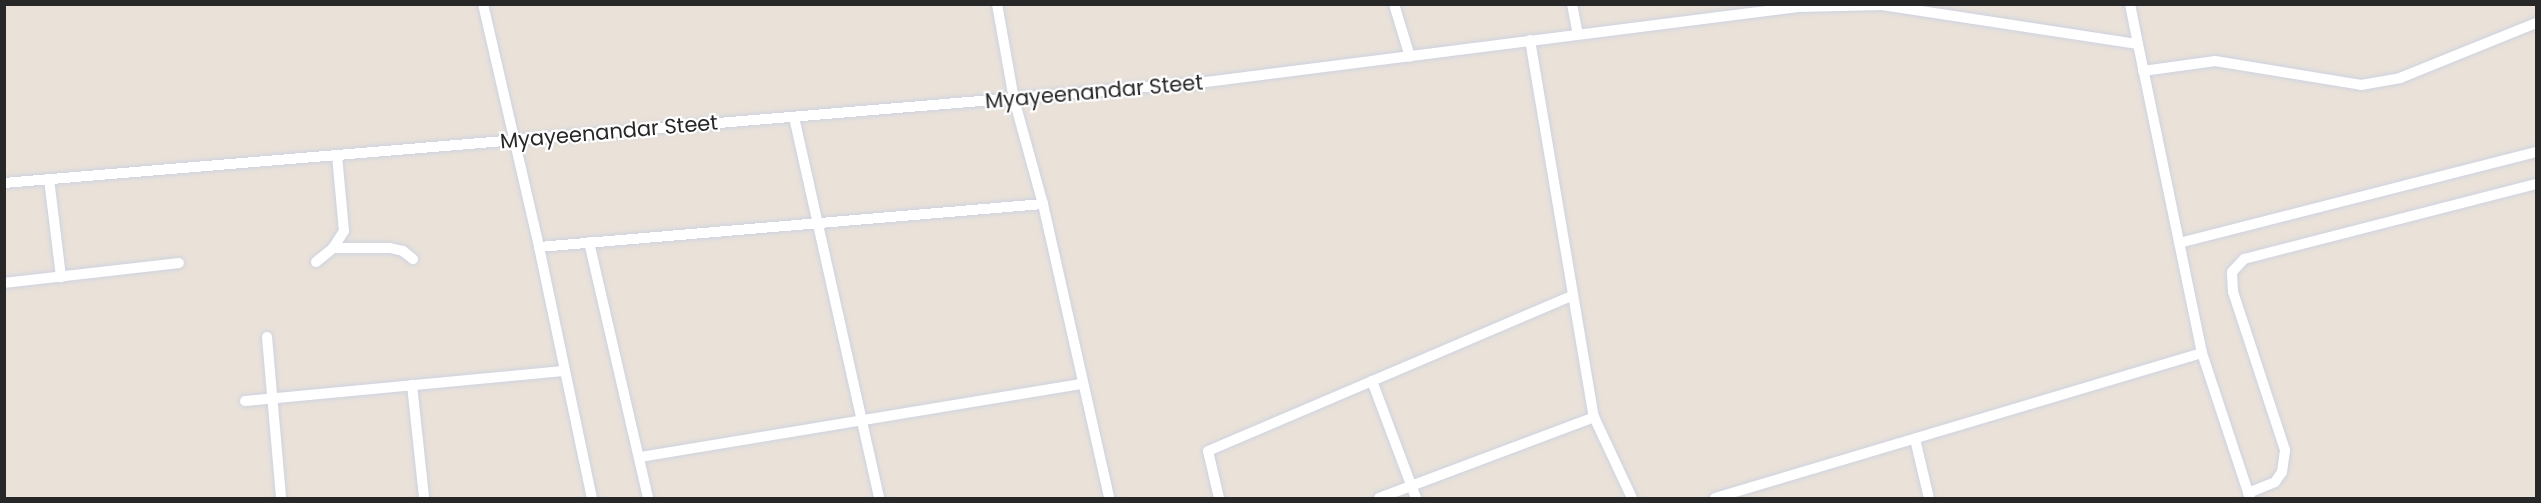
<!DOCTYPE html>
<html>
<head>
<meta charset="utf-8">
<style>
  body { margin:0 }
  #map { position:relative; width:2541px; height:503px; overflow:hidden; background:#eae2d9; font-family:Poppins,sans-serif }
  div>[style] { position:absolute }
  .roads { filter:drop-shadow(0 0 2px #ced2e0) drop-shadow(0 0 2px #ced2e0) }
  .minor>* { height:10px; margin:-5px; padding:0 5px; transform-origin:5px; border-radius:5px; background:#fff }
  span { translate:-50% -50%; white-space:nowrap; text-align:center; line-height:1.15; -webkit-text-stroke:4.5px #fff; paint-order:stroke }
  .street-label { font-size:21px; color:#272727 }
  .frame { position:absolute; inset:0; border:6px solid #272727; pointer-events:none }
</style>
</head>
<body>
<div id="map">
  <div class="roads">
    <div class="minor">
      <div style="left:483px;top:4px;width:249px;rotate:77deg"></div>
      <div style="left:539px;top:247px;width:257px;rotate:78.1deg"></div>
      <div style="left:997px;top:4px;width:97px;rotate:79.9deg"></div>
      <div style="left:1014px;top:99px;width:109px;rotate:74.6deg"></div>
      <div style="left:1043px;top:204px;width:301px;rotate:77.3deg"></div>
      <div style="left:1394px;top:4px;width:55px;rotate:73.2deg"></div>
      <div style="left:1572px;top:4px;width:31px;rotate:79deg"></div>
      <div style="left:1530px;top:40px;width:382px;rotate:80.4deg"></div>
      <div style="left:1594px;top:417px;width:89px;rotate:64.9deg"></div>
      <div style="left:2138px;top:44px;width:316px;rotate:78.3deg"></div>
      <div style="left:2202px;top:353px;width:153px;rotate:71.7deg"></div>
      <div style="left:2143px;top:71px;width:73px;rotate:-7.9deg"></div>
      <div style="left:2215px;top:61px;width:148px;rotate:9.3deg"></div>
      <div style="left:2361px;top:85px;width:40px;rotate:-10deg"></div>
      <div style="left:2400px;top:78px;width:147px;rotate:-22deg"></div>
      <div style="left:794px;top:117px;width:390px;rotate:77.4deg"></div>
      <div style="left:49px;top:179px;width:99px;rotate:83deg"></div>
      <div style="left:4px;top:183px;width:1206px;rotate:-4.8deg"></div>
      <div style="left:1206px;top:82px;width:597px;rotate:-7.22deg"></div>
      <div style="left:1798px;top:7px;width:84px;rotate:-1.4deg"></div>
      <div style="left:1882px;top:5px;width:259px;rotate:8.7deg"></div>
      <div style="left:2138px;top:44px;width:41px;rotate:-101.3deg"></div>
      <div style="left:589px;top:242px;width:263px;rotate:77deg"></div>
      <div style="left:2179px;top:243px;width:368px;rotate:-14.3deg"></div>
      <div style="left:539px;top:247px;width:506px;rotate:-4.88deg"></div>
      <div style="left:333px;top:248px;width:57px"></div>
      <div style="left:390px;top:248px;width:13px;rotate:13deg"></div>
      <div style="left:403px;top:251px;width:13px;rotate:39deg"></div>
      <div style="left:316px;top:262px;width:22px;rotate:-39deg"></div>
      <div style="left:333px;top:248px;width:20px;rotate:-57deg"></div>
      <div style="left:344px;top:231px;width:76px;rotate:-95.3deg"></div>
      <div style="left:4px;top:283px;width:176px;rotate:-6.5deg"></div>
      <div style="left:267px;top:337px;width:162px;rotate:85deg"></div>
      <div style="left:1372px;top:381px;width:125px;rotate:69.4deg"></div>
      <div style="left:412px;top:385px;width:114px;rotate:83.9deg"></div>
      <div style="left:245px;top:401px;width:320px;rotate:-5.4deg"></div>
      <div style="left:1915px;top:439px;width:61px;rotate:76.7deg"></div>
      <div style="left:640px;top:457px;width:448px;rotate:-9.4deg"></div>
      <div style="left:2248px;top:493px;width:29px;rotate:-22deg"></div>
      <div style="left:2275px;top:482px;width:12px;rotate:-55deg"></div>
      <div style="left:2282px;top:472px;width:22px;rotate:-82deg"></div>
      <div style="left:2285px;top:450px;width:166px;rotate:-108.2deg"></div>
      <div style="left:2233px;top:292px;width:20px;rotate:-93deg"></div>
      <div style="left:2232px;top:272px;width:18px;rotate:-47deg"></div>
      <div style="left:2244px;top:259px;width:301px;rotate:-14.4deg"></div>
      <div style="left:1219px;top:498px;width:48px;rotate:-103.2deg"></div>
      <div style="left:1208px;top:451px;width:397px;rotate:-23.1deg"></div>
      <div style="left:1379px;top:498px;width:230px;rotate:-20.6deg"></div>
      <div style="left:1715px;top:498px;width:508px;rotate:-16.58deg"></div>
    </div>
  </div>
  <div class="street-label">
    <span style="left:1094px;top:92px;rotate:-5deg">Myayeenandar Steet</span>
    <span style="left:609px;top:132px;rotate:-5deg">Myayeenandar Steet</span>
  </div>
  <div class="frame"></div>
</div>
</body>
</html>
